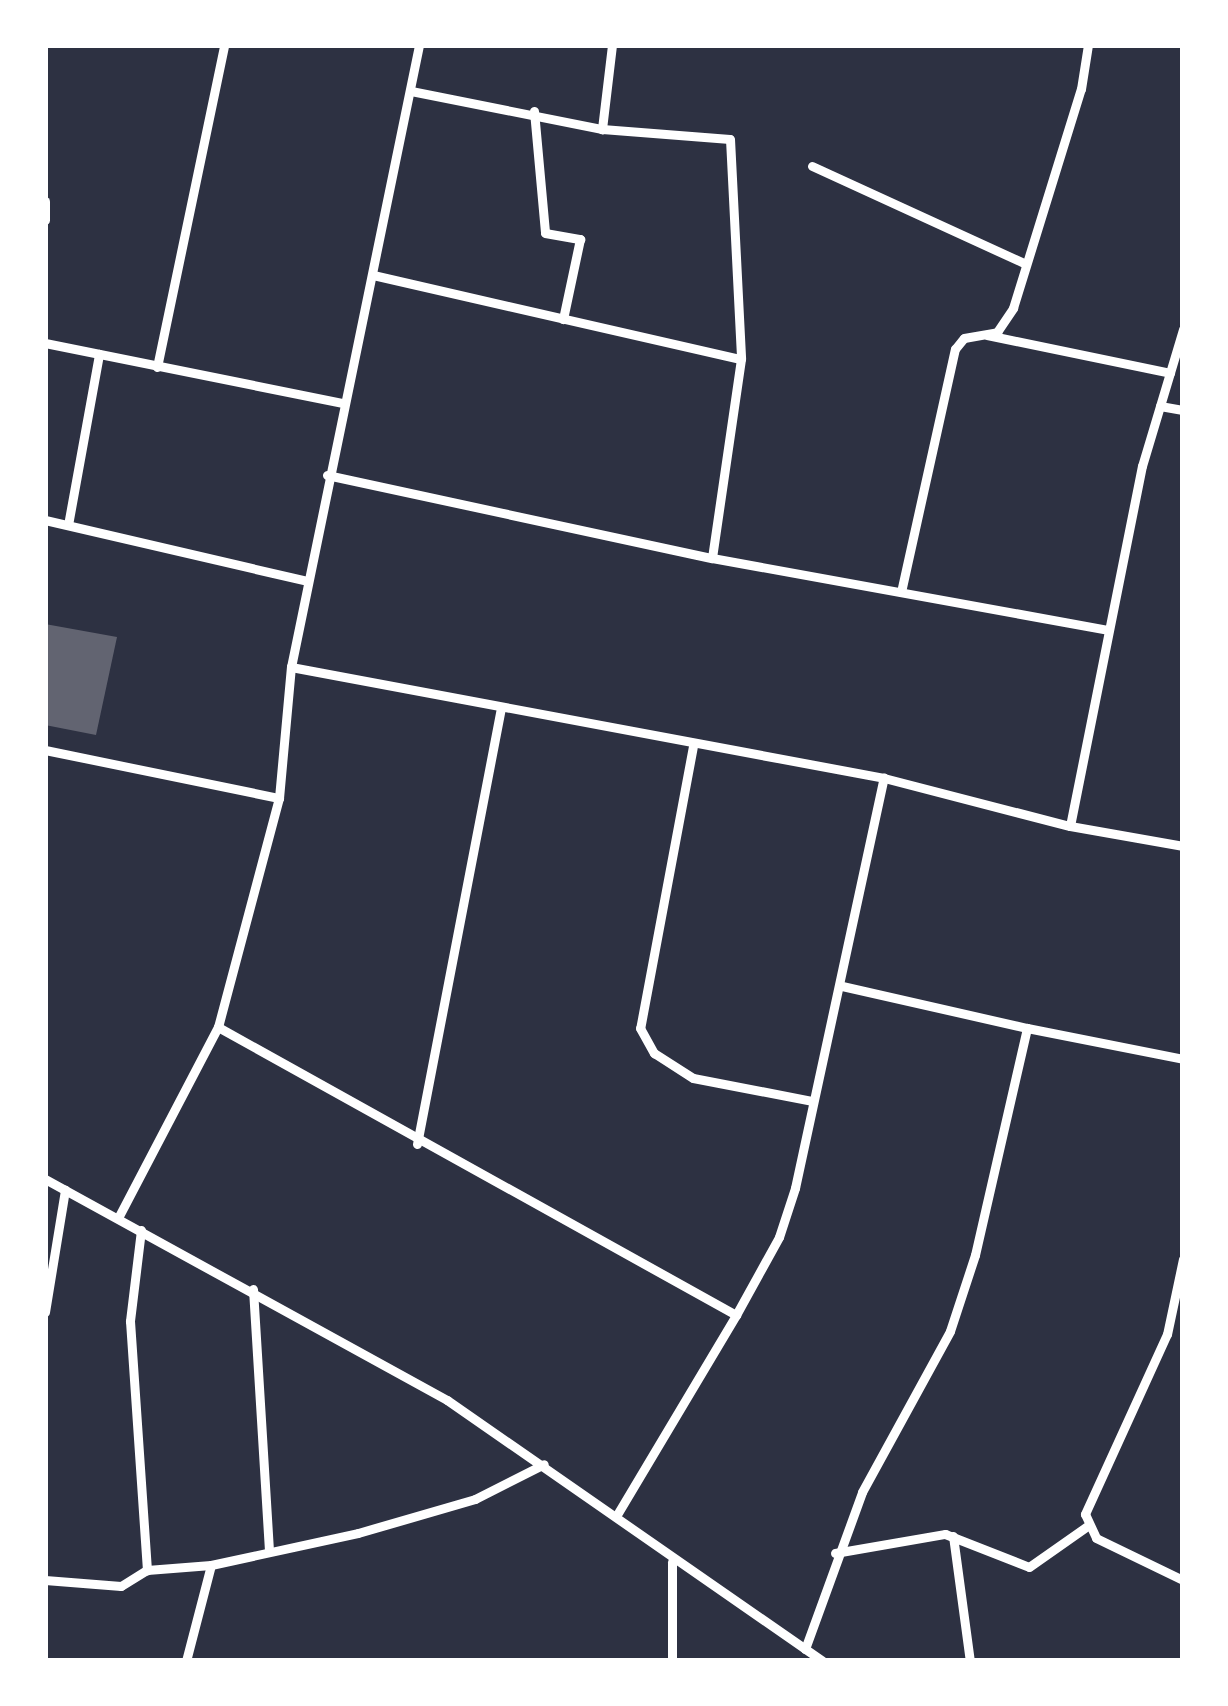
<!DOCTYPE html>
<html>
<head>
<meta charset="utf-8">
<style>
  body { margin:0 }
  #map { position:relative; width:1228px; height:1706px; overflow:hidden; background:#2d3142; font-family:Inter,sans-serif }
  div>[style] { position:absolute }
  .building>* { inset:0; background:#626471 }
  .minor>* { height:9px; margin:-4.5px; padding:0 4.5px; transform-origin:4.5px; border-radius:4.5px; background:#fff }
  span { translate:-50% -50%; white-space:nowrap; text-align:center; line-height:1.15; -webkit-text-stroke:12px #fff; paint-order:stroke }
  .frame { position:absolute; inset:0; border:48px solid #fff; pointer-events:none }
</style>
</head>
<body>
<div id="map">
  <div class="building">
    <div style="clip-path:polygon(45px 624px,117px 637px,96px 735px,45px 725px)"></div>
  </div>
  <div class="minor">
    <div style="left:612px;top:45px;width:85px;rotate:96.8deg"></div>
    <div style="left:602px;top:129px;width:128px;rotate:4.5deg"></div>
    <div style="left:730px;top:139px;width:220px;rotate:87.1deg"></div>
    <div style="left:741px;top:359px;width:201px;rotate:98.3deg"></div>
    <div style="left:411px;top:91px;width:195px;rotate:11.3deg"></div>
    <div style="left:534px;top:111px;width:122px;rotate:84.8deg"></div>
    <div style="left:545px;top:233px;width:36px;rotate:10deg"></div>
    <div style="left:580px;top:239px;width:82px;rotate:102deg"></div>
    <div style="left:812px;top:166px;width:235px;rotate:24.6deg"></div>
    <div style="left:45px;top:201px;width:19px;rotate:90deg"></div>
    <div style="left:373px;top:275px;width:377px;rotate:12.9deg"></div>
    <div style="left:987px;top:335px;width:187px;rotate:11.7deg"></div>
    <div style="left:45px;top:343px;width:304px;rotate:11.4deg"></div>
    <div style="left:157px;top:367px;width:329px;rotate:-78.2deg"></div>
    <div style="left:1160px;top:406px;width:23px;rotate:10deg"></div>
    <div style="left:327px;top:475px;width:394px;rotate:12.2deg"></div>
    <div style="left:712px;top:558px;width:402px;rotate:10.3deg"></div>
    <div style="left:45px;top:520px;width:269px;rotate:13.1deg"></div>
    <div style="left:68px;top:525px;width:174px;rotate:-79.7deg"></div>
    <div style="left:901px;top:592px;width:249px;rotate:-77.5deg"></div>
    <div style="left:955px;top:349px;width:14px;rotate:-51deg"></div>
    <div style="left:964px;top:338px;width:34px;rotate:-10deg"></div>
    <div style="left:997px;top:332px;width:29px;rotate:-56deg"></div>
    <div style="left:1013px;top:308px;width:229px;rotate:-72.8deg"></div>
    <div style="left:1081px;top:89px;width:45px;rotate:-81deg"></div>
    <div style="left:291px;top:667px;width:603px;rotate:10.6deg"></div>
    <div style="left:884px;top:778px;width:192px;rotate:14.5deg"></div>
    <div style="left:1070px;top:826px;width:115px;rotate:10deg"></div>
    <div style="left:693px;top:746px;width:287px;rotate:100.6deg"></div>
    <div style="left:640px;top:1028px;width:29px;rotate:61deg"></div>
    <div style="left:654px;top:1053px;width:46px;rotate:32.7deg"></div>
    <div style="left:693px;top:1078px;width:122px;rotate:10.9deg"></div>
    <div style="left:45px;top:750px;width:239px;rotate:11.6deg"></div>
    <div style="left:1070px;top:826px;width:367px;rotate:-78.7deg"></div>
    <div style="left:1142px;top:466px;width:143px;rotate:-73.3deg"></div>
    <div style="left:842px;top:986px;width:190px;rotate:12.8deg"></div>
    <div style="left:218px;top:1027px;width:593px;rotate:29.07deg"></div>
    <div style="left:736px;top:1315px;width:89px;rotate:-61.1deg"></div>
    <div style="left:779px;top:1237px;width:52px;rotate:-71.9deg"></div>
    <div style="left:795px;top:1188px;width:420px;rotate:-77.8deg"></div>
    <div style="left:417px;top:1144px;width:441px;rotate:-79.1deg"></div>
    <div style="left:45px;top:1179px;width:459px;rotate:28.8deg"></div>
    <div style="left:447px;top:1400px;width:457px;rotate:34.8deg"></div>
    <div style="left:118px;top:1218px;width:216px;rotate:-62.4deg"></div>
    <div style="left:218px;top:1027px;width:237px;rotate:-75.1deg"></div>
    <div style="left:279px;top:798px;width:132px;rotate:-84.8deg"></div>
    <div style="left:291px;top:667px;width:635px;rotate:-78.37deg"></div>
    <div style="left:141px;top:1230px;width:92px;rotate:96.9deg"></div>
    <div style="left:130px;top:1321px;width:250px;rotate:86.1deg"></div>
    <div style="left:1183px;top:1259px;width:77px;rotate:102deg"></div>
    <div style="left:1167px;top:1334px;width:198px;rotate:114.5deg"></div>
    <div style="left:1085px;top:1514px;width:26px;rotate:65deg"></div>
    <div style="left:1096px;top:1538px;width:97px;rotate:25.8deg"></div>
    <div style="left:253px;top:1289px;width:263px;rotate:86.5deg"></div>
    <div style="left:45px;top:1312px;width:124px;rotate:-80.7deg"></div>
    <div style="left:618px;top:1513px;width:230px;rotate:-59.2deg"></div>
    <div style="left:953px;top:1536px;width:126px;rotate:82.3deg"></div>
    <div style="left:835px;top:1553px;width:112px;rotate:-9.8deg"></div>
    <div style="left:945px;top:1534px;width:90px;rotate:21.4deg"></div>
    <div style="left:1029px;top:1567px;width:70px;rotate:-35.1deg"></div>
    <div style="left:672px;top:1562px;width:99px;rotate:90deg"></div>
    <div style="left:45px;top:1580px;width:76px;rotate:4.5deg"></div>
    <div style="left:121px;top:1586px;width:31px;rotate:-32deg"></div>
    <div style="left:147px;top:1570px;width:64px;rotate:-4.5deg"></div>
    <div style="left:211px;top:1565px;width:150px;rotate:-12.3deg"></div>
    <div style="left:358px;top:1533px;width:122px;rotate:-16.2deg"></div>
    <div style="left:475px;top:1499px;width:77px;rotate:-26.9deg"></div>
    <div style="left:805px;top:1649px;width:167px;rotate:-70deg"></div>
    <div style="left:862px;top:1492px;width:183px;rotate:-61.3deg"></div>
    <div style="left:950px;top:1331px;width:80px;rotate:-71.8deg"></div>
    <div style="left:975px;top:1255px;width:233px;rotate:-77.1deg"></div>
    <div style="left:1027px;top:1028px;width:159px;rotate:11.2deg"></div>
    <div style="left:186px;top:1661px;width:99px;rotate:-75.4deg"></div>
  </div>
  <div class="frame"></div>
</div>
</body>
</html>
